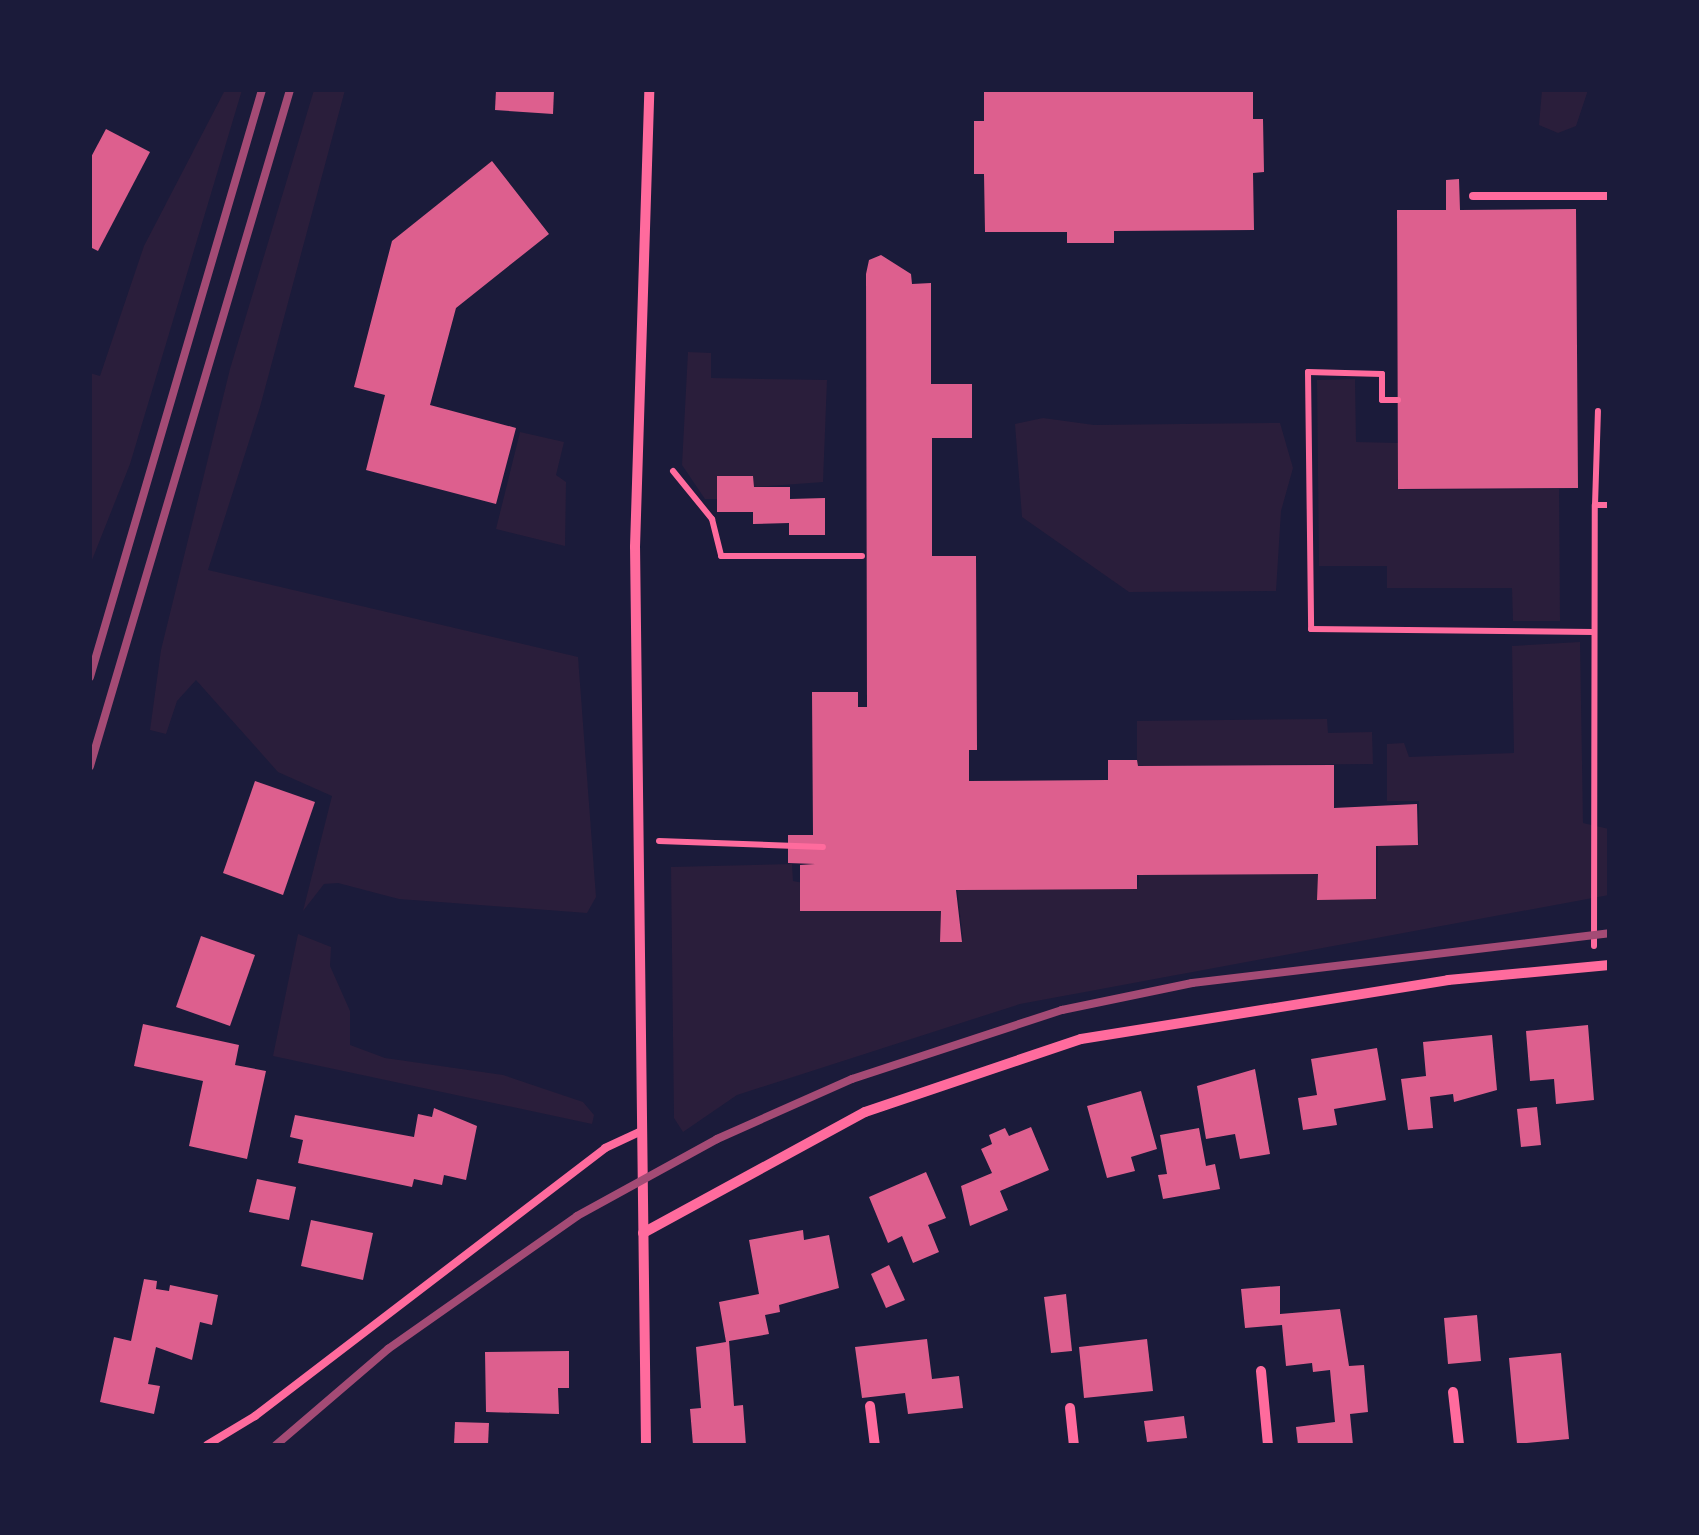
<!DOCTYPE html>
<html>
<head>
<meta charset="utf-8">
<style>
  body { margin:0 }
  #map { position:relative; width:1699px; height:1535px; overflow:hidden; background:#1b1b3a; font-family:Overpass,sans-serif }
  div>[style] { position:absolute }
  .green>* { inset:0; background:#2a1e3b }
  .building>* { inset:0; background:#dd5f8e }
  .path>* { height:6px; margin:-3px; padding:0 3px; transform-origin:3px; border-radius:3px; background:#ff6b9d }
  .service>* { height:8px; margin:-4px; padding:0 4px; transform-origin:4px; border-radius:4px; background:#ff6b9d }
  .minor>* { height:10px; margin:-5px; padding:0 5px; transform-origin:5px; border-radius:5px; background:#ff6b9d }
  .rail>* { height:8px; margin:-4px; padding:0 4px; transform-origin:4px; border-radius:4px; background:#a44b75 }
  span { translate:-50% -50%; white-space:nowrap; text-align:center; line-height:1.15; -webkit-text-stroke:10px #1b1b3a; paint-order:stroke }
  .frame { position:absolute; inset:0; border:92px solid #1b1b3a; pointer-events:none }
</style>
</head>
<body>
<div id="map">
  <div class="green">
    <div style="clip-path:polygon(225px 90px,242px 90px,130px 464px,90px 565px,90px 373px,100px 376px,144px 246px)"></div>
    <div style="clip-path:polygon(314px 90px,345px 90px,260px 407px,208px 570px,578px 657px,596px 897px,587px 913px,399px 899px,338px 883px,324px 884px,303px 911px,332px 796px,278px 772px,196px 680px,177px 701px,166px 734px,150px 730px,161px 650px,230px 369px)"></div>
    <div style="clip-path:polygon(1542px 90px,1588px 90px,1576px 126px,1558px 133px,1539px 125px)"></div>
    <div style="clip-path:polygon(688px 352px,711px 353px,711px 378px,827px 380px,823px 482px,754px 487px,753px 476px,717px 476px,717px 499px,705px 499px,682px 465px)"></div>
    <div style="clip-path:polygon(1355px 379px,1356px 442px,1398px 443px,1399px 490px,1559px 489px,1560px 621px,1513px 621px,1512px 588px,1387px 588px,1387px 566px,1319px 566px,1317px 380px)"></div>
    <div style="clip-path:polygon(1043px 418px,1094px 425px,1280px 423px,1293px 468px,1281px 511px,1276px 591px,1129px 592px,1022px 517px,1015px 424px)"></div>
    <div style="clip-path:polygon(520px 432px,564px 442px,556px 475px,566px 482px,565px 546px,496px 529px)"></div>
    <div style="clip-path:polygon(1580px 642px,1583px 823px,1609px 829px,1609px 895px,1020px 1004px,737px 1095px,683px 1132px,674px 1118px,671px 867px,792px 864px,793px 881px,942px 909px,942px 940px,963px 940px,957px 888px,1138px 887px,1139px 873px,1319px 872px,1319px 897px,1377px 897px,1378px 844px,1419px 843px,1419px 801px,1387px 801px,1387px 744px,1404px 743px,1409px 757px,1514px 753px,1512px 646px)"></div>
    <div style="clip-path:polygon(1327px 719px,1328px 733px,1372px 732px,1373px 764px,1137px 766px,1137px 721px)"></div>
    <div style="clip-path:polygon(298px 934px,331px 947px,330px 966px,350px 1011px,350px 1045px,385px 1058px,503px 1075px,583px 1102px,594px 1115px,592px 1124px,273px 1056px)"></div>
  </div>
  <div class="building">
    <div style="clip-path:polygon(496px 90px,554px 90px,553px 114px,495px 110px)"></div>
    <div style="clip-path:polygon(984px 90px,1253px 90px,1253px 119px,1263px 119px,1264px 172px,1253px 173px,1254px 230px,1114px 231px,1114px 243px,1067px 243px,1067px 232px,985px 232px,984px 174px,974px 174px,974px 121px,984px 121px)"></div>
    <div style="clip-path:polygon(106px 129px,150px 152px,98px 251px,90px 247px,90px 159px)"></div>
    <div style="clip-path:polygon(492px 161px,549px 234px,456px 308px,430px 405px,516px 428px,496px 504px,366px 470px,385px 395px,354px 387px,392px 241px)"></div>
    <div style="clip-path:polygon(1459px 179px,1460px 210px,1576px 209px,1578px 488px,1398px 489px,1397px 210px,1446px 210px,1446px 180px)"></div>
    <div style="clip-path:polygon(881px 255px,911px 274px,912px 284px,931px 283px,931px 384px,972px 384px,972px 438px,932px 438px,932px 556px,976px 556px,977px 750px,969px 750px,969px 781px,1108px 780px,1108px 760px,1137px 760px,1138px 766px,1334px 765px,1334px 808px,1417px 804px,1418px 845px,1376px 846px,1376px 899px,1317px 900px,1318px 874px,1137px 875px,1137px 889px,956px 890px,962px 942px,940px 942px,941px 911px,800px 911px,800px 865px,815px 864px,788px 863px,788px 835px,813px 835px,812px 692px,858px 692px,858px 707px,867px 707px,866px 274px,869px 260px)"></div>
    <div style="clip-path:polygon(717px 476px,753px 476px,754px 487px,790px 487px,790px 499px,825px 498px,825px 535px,789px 535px,789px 523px,753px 524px,753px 512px,717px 512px)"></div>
    <div style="clip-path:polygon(255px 781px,315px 802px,283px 895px,223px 873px)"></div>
    <div style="clip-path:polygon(201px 936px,255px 955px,230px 1026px,176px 1007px)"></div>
    <div style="clip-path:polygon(143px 1024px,239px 1045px,235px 1065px,266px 1071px,247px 1159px,189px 1146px,203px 1081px,134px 1066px)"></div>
    <div style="clip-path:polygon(1588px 1025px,1594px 1100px,1556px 1104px,1554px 1079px,1530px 1081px,1526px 1031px)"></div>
    <div style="clip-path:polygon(1492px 1035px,1497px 1090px,1454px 1102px,1453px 1094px,1430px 1097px,1433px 1128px,1408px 1130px,1401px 1079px,1426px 1076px,1423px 1042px)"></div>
    <div style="clip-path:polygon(1377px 1048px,1386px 1100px,1334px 1109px,1337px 1125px,1303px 1130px,1298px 1098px,1317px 1095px,1311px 1059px)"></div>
    <div style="clip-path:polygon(1255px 1069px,1270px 1154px,1240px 1159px,1235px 1134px,1206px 1139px,1197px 1086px)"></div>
    <div style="clip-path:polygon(1141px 1091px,1157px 1149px,1131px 1157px,1135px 1171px,1107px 1178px,1087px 1106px)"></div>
    <div style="clip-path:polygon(1537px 1107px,1541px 1145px,1521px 1147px,1517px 1109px)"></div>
    <div style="clip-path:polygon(434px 1108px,477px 1126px,466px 1180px,444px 1175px,442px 1185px,414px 1179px,412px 1187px,298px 1163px,303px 1140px,290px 1137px,295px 1115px,414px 1137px,418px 1114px,432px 1117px)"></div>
    <div style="clip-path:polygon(1031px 1127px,1049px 1170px,1000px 1191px,1008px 1210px,970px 1226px,961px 1186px,992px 1173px,981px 1149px,992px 1144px,989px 1135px,1005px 1128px,1009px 1136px)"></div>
    <div style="clip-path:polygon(1199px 1128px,1206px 1166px,1215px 1164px,1220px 1189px,1163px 1199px,1158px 1175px,1167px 1174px,1160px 1135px)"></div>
    <div style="clip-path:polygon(926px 1172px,946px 1218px,928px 1225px,939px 1252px,913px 1263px,902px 1236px,888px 1243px,869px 1197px)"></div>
    <div style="clip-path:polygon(257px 1179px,296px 1187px,289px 1220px,249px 1212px)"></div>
    <div style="clip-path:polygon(311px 1220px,373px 1233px,363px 1280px,301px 1266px)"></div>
    <div style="clip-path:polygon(803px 1230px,804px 1240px,829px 1235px,839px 1288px,779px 1305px,780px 1312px,765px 1315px,769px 1334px,729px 1341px,734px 1406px,743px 1405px,746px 1445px,693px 1445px,690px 1409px,701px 1408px,696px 1347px,726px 1342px,719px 1302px,759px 1294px,749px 1240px)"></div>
    <div style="clip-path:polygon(889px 1265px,905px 1300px,886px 1308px,871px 1274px)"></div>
    <div style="clip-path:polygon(144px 1279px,157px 1281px,156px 1289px,169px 1291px,170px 1285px,218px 1295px,212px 1325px,200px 1322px,192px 1360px,156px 1347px,148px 1384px,160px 1386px,154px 1414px,100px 1402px,114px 1337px,131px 1341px)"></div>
    <div style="clip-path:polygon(1280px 1286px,1280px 1314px,1340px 1309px,1349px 1366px,1364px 1365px,1368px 1412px,1350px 1414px,1353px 1445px,1298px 1445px,1296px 1427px,1335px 1422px,1330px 1370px,1313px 1372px,1312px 1363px,1286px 1366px,1282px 1325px,1245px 1328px,1241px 1289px)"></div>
    <div style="clip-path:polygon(1066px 1294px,1072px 1351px,1051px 1353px,1044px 1297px)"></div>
    <div style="clip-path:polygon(1477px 1315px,1481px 1361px,1448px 1364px,1444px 1318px)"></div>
    <div style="clip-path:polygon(927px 1339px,932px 1379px,959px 1376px,963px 1408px,908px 1414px,905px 1393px,862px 1398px,855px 1347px)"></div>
    <div style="clip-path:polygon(1147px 1339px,1153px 1391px,1084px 1398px,1079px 1347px)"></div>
    <div style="clip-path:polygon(569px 1351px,569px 1388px,558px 1388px,559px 1414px,486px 1412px,485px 1352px)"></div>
    <div style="clip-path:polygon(1561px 1353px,1569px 1439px,1517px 1444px,1509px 1358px)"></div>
    <div style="clip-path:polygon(1184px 1416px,1187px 1438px,1147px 1442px,1144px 1421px)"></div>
    <div style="clip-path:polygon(455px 1422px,489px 1423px,488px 1445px,454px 1445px)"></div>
  </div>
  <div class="path">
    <div style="left:1398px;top:400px;width:16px;rotate:180deg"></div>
    <div style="left:1382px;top:400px;width:26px;rotate:-90deg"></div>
    <div style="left:1382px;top:374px;width:74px;rotate:-178.5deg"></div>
    <div style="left:1308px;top:372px;width:257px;rotate:89.3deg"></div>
    <div style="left:1311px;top:629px;width:283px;rotate:0.6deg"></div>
    <div style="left:673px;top:471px;width:62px;rotate:50.9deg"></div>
    <div style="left:712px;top:519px;width:38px;rotate:76deg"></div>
    <div style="left:721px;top:556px;width:141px"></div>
    <div style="left:1595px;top:505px;width:94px;rotate:-88.2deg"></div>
    <div style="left:659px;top:841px;width:164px;rotate:2.1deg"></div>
    <div style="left:1594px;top:946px;width:441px;rotate:-89.9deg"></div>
    <div style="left:1595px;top:505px;width:14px"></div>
  </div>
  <div class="service">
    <div style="left:1473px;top:196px;width:136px"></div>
    <div style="left:207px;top:1445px;width:56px;rotate:-31.1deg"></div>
    <div style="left:255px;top:1416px;width:441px;rotate:-37.4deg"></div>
    <div style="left:605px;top:1148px;width:40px;rotate:-25deg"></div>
  </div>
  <div class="minor">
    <div style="left:643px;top:1233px;width:253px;rotate:-28.6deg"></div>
    <div style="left:865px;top:1112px;width:228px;rotate:-18.7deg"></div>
    <div style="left:1081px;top:1039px;width:372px;rotate:-9.1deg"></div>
    <div style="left:1448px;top:980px;width:162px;rotate:-5.3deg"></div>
    <div style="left:1261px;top:1371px;width:74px;rotate:84.6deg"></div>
    <div style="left:1453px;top:1392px;width:53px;rotate:83.5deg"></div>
    <div style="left:870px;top:1406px;width:39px;rotate:83deg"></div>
    <div style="left:1070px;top:1408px;width:37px;rotate:84deg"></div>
    <div style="left:646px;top:1445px;width:898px;rotate:-90.7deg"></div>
    <div style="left:635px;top:547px;width:457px;rotate:-88.2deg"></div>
  </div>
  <div class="rail">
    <div style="left:90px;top:677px;width:612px;rotate:-73.67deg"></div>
    <div style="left:90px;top:766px;width:705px;rotate:-73.52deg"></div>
    <div style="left:276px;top:1445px;width:148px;rotate:-40.6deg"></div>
    <div style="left:388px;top:1349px;width:231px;rotate:-35.1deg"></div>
    <div style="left:577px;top:1216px;width:160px;rotate:-28.8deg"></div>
    <div style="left:717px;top:1139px;width:148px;rotate:-24deg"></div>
    <div style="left:852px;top:1079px;width:221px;rotate:-18.2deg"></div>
    <div style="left:1062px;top:1010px;width:133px;rotate:-11.7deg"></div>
    <div style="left:1192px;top:983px;width:420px;rotate:-6.8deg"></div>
  </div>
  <div class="frame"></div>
</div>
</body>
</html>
